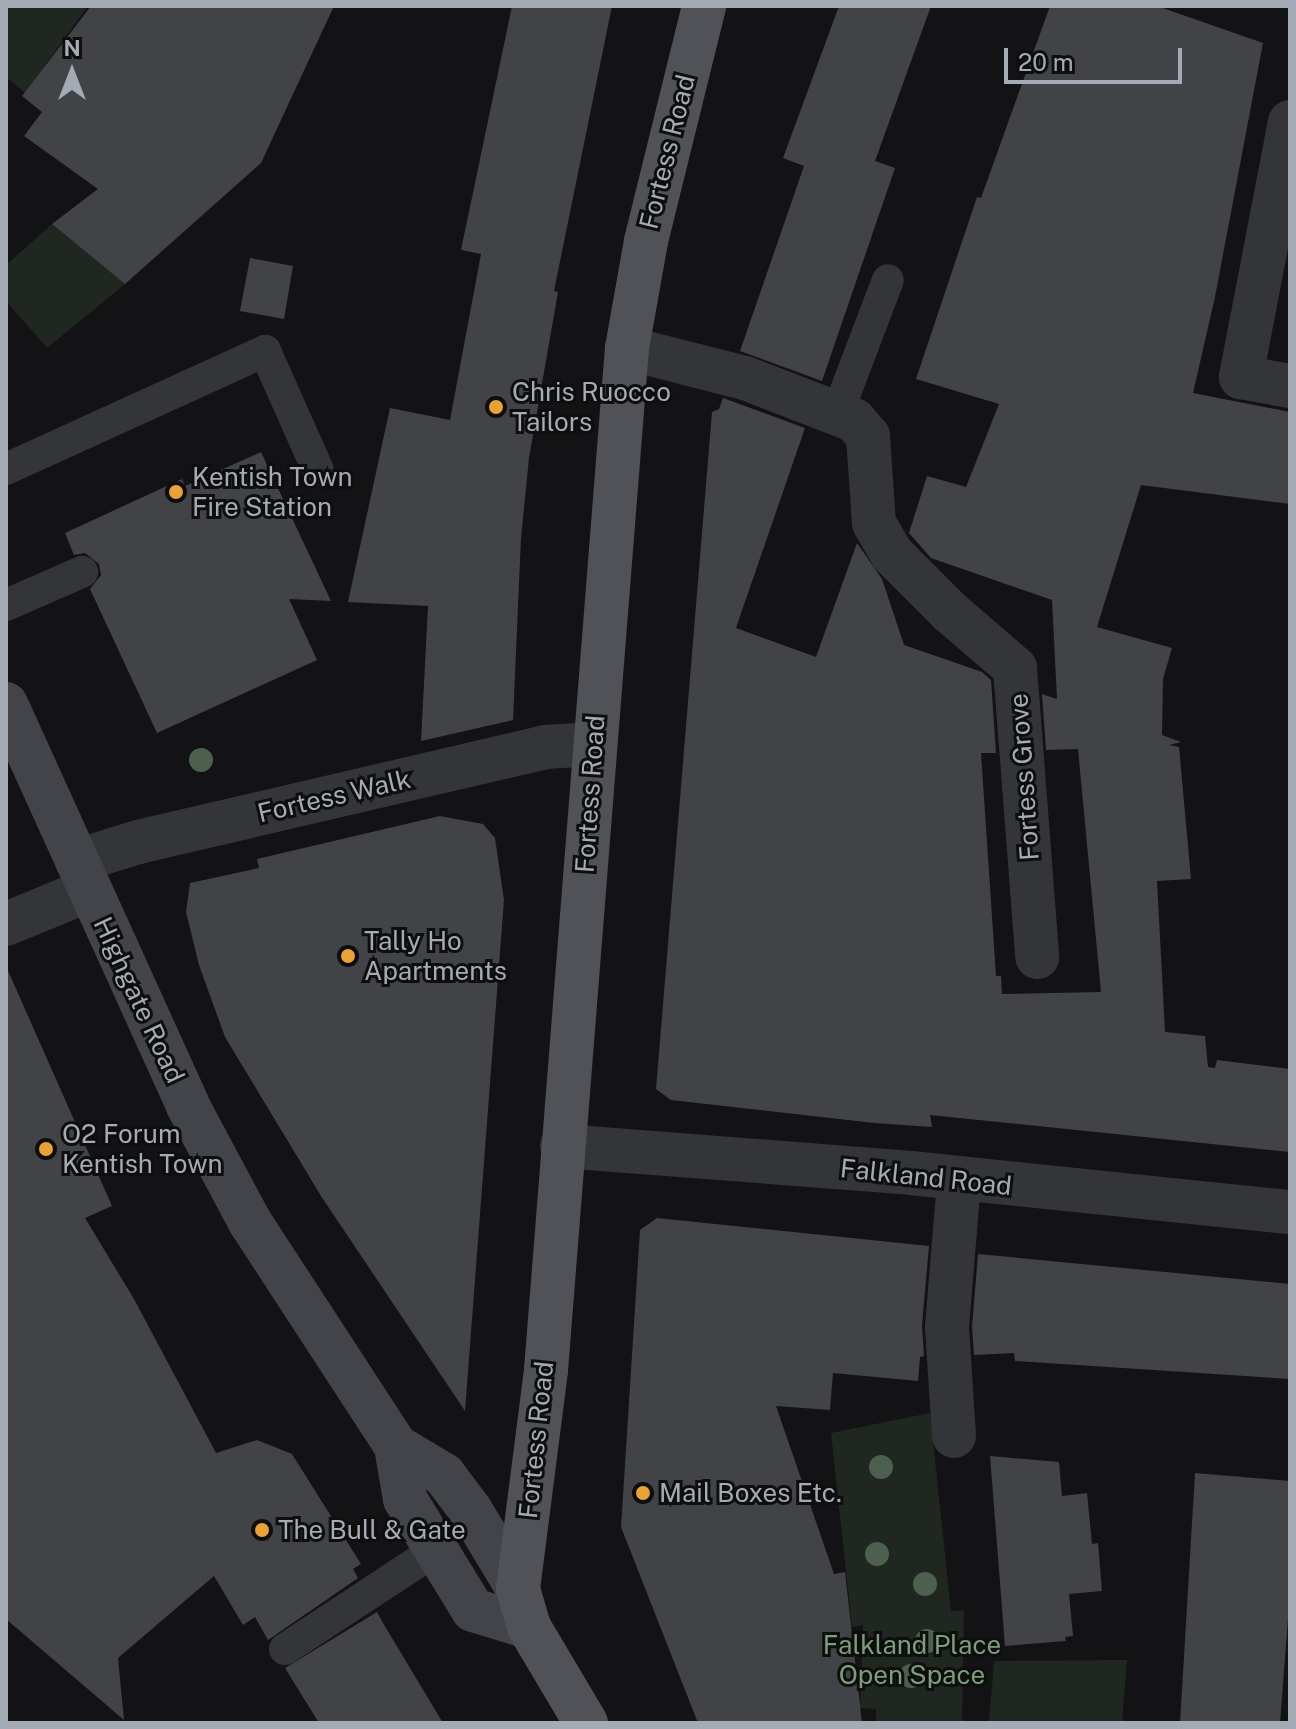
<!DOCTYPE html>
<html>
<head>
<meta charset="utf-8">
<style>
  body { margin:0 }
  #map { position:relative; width:1296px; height:1729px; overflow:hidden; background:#131315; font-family:"Public Sans",sans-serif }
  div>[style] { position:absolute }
  .green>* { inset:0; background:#1f2720 }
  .building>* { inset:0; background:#424347 }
  .lane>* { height:32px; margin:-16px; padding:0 16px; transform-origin:16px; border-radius:16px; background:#343539 }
  .street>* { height:44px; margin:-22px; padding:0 22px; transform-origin:22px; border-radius:22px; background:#343539 }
  .secondary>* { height:44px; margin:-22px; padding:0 22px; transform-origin:22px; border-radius:22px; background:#424449 }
  .primary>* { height:44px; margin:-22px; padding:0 22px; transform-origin:22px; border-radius:22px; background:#505258 }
  .trees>* { width:24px; height:24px; margin:-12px; border-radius:50%; background:#4d5f4e }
  .dots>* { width:22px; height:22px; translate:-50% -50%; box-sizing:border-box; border:4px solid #0e0e0f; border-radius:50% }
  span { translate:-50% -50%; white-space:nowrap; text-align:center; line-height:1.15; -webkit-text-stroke:6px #0e0e0f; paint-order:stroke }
  .street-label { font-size:26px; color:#a5abb4 }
  .poi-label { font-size:26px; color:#a5abb4 }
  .left { translate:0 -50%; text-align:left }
  .park-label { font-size:26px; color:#7d9e7d }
  .frame { position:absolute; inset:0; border:8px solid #a5abb4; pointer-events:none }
  .north { position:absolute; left:32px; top:32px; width:80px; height:80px; -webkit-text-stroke:6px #0e0e0f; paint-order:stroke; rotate:0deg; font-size:22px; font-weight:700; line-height:32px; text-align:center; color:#a5abb4 }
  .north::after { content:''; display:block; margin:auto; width:28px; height:36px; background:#a5abb4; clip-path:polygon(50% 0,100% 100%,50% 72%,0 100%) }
  .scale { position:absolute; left:1004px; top:48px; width:178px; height:36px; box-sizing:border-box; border:4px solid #a5abb4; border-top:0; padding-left:10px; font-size:24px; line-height:28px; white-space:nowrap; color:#a5abb4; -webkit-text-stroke:6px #0e0e0f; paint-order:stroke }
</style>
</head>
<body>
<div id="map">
  <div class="green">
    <div style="clip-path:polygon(6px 6px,88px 6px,25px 93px,6px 77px)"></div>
    <div style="clip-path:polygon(52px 224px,125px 284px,47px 348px,6px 301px,6px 265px)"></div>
    <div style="clip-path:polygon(930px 1413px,951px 1611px,964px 1610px,962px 1723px,876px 1723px,876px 1709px,860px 1708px,863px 1625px,852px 1627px,831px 1433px)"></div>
    <div style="clip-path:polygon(1127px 1660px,1122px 1723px,989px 1723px,994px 1661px)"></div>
  </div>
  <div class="building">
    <div style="clip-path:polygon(91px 6px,334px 6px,261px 163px,125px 284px,52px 224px,98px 189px,24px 136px,42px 112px,22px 96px)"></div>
    <div style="clip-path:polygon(512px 6px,612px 6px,554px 291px,558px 292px,529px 458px,521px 538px,513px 720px,421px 741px,428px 606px,348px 602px,390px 408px,450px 420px,481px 254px,461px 250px)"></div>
    <div style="clip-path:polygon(839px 6px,931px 6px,875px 161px,895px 168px,822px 381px,740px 351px,804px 166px,783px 158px)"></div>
    <div style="clip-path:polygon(1050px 6px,1157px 6px,1263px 43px,1215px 297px,1193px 393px,1290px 412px,1290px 504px,1141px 485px,1097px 627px,1172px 648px,1163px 679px,1162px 735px,1181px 742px,1169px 745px,1179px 747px,1191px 879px,1157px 881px,1165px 1032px,1205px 1036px,1208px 1067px,1215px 1068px,1217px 1060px,1290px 1069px,1290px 1152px,930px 1115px,932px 1127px,874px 1123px,671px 1100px,656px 1089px,712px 412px,719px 409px,723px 398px,805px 428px,736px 628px,816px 657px,857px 543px,882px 579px,904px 645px,982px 672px,991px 680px,996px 753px,981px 753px,996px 976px,1001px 976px,1002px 994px,1101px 992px,1078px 749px,1046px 750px,1042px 694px,1057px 699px,1052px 600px,931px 558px,909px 533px,927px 476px,966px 487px,999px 404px,916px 379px,977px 197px,981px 198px)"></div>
    <div style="clip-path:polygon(250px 258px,293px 266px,284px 319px,240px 311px)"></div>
    <div style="clip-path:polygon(261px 452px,331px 601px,289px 599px,317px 660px,157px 733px,90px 589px,101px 575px,99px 564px,85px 553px,74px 555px,65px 533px,182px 479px,185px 486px)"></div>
    <div style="clip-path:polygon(440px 816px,483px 824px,495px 838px,504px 900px,465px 1411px,321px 1196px,225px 1037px,199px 965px,186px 912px,190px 883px,259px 868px,257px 859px)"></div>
    <div style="clip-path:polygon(6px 966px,112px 1206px,85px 1218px,134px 1299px,216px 1453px,257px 1440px,292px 1454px,361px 1564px,353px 1569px,358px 1578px,268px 1640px,255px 1617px,243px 1625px,214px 1576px,118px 1658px,124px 1720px,6px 1619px)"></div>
    <div style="clip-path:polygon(657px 1218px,929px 1246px,922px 1325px,924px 1356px,920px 1357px,918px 1381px,833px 1373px,830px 1410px,776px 1406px,834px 1574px,845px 1572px,862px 1723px,698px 1723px,621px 1527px,640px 1230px)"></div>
    <div style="clip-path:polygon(978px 1254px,1290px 1284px,1290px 1379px,1015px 1361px,1014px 1353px,974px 1355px,972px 1327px)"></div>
    <div style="clip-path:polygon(990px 1456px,1059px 1462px,1062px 1496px,1087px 1493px,1092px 1544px,1098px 1543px,1102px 1591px,1069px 1594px,1073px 1636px,1065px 1637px,1066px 1641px,1005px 1646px)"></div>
    <div style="clip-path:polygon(1195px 1473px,1290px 1481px,1290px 1593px,1280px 1723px,1180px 1723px)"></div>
    <div style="clip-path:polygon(377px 1612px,383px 1623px,443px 1723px,319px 1723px,285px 1668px)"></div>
  </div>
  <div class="lane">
    <div style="left:837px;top:414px;width:143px;rotate:-69.2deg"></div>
    <div style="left:6px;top:469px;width:285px;rotate:-24.5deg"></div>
    <div style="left:265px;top:351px;width:130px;rotate:66deg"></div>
    <div style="left:6px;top:605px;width:83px;rotate:-23.5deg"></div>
    <div style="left:285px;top:1649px;width:181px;rotate:-33.3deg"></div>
  </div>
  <div class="street">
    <div style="left:1290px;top:122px;width:260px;rotate:100.9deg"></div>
    <div style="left:1241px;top:377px;width:50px;rotate:10.4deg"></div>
    <div style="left:627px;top:348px;width:122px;rotate:14.3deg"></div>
    <div style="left:745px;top:378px;width:117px;rotate:21.1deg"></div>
    <div style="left:854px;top:420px;width:21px;rotate:49deg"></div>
    <div style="left:868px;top:436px;width:87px;rotate:86.1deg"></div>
    <div style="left:874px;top:523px;width:36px;rotate:60deg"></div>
    <div style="left:892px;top:554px;width:82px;rotate:45deg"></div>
    <div style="left:950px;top:612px;width:86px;rotate:40.7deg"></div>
    <div style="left:1015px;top:668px;width:290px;rotate:85.6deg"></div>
    <div style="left:77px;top:861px;width:64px;rotate:-17.3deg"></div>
    <div style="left:138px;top:842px;width:418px;rotate:-13.1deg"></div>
    <div style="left:545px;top:747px;width:49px;rotate:-3.5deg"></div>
    <div style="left:6px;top:924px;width:90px;rotate:-22.3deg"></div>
    <div style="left:562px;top:1146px;width:350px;rotate:4.4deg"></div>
    <div style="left:911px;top:1173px;width:381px;rotate:5.9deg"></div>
    <div style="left:954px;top:1436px;width:109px;rotate:-93.7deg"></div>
    <div style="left:947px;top:1327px;width:147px;rotate:-85.3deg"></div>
  </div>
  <div class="secondary">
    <div style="left:6px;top:704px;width:441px;rotate:65.6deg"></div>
    <div style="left:188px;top:1106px;width:132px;rotate:61.9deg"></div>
    <div style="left:250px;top:1222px;width:267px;rotate:56.9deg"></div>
    <div style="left:396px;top:1446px;width:54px;rotate:80.4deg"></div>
    <div style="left:405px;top:1499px;width:130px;rotate:58.5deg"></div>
    <div style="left:473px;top:1610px;width:59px;rotate:16.9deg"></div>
    <div style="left:396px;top:1446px;width:56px;rotate:31.1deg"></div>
    <div style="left:444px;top:1475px;width:45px;rotate:53.1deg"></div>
    <div style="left:471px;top:1511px;width:91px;rotate:58.9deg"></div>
  </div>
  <div class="primary">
    <div style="left:586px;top:1723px;width:112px;rotate:-120.7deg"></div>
    <div style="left:529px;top:1627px;width:40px;rotate:-106deg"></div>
    <div style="left:518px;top:1589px;width:221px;rotate:-82.7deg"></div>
    <div style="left:546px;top:1370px;width:1025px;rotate:-85.47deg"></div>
    <div style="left:627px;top:348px;width:109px;rotate:-79.9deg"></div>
    <div style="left:646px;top:241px;width:242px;rotate:-76.1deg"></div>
  </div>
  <div class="trees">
    <div style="left:201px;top:760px"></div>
    <div style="left:881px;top:1467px"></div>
    <div style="left:877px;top:1554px"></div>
    <div style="left:925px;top:1584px"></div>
    <div style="left:927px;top:1641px"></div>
    <div style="left:911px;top:1676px"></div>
  </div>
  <div class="dots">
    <div style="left:496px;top:407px;background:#e7a238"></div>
    <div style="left:176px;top:492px;background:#e7a238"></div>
    <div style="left:348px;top:956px;background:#e7a238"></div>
    <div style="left:46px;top:1149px;background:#e7a238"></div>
    <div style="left:643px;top:1493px;background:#e7a238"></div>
    <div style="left:262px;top:1530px;background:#e7a238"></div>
  </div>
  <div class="street-label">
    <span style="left:667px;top:152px;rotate:-76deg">Fortess Road</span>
    <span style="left:1024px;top:777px;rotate:-94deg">Fortess Grove</span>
    <span style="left:590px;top:794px;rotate:-86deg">Fortess Road</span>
    <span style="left:334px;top:796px;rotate:-13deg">Fortess Walk</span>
    <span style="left:139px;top:1000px;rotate:65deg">Highgate Road</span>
    <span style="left:926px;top:1177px;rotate:6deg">Falkland Road</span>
    <span style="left:536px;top:1440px;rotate:-84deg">Fortess Road</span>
  </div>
  <div class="poi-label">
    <span class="left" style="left:512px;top:407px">Chris Ruocco<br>Tailors</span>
    <span class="left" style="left:192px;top:492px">Kentish Town<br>Fire Station</span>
    <span class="left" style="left:364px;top:956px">Tally Ho<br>Apartments</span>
    <span class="left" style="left:62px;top:1149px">O2 Forum<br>Kentish Town</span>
    <span class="left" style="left:659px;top:1493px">Mail Boxes Etc.</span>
    <span class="left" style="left:278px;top:1530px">The Bull &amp; Gate</span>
  </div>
  <div class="park-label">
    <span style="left:912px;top:1660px">Falkland Place<br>Open Space</span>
  </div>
  <div class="frame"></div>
  <div class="north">N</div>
  <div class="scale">20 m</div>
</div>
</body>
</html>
